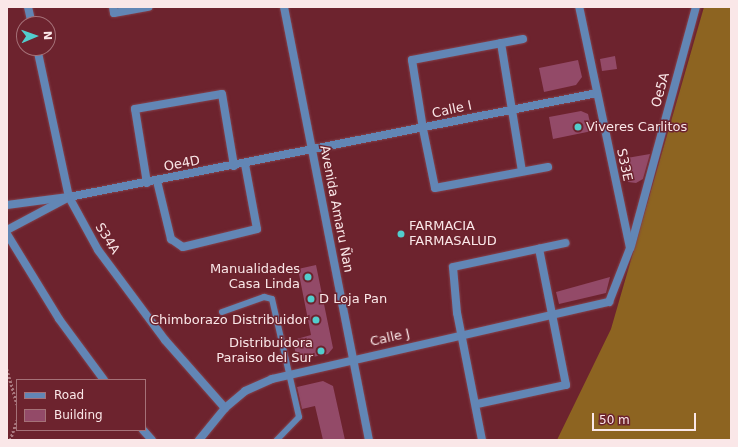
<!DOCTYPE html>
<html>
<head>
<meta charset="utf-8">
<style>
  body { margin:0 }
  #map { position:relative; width:738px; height:447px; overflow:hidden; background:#6d232e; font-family:"DejaVu Sans",sans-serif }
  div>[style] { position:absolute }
  .forest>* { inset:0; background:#8d6421 }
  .building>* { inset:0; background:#934a68 }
  .path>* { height:2.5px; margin-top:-1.25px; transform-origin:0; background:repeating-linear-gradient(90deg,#aa787f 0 2px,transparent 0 4px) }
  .roads { filter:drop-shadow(0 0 1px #84424c) drop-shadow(0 0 1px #84424c) }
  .lane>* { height:6px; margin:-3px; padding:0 3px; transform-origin:3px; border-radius:3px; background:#6286b5 }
  .street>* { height:8px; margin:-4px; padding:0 4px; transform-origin:4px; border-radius:4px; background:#6286b5 }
  .dots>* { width:11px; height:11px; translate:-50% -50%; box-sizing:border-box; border:2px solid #6d232e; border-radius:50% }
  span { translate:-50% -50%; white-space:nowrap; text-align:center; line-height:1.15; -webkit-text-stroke:3px #6d232e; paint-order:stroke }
  .street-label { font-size:13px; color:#fae7e8 }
  .poi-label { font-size:13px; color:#fae7e8 }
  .left { translate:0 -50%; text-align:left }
  .right { translate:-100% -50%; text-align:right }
  .frame { position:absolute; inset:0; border:8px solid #fae7e8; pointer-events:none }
  .legend { position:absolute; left:16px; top:379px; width:130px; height:52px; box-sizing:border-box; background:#6d232e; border:1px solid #a57178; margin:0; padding:5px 7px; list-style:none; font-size:12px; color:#fae7e8 }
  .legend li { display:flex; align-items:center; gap:8px; height:20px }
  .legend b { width:20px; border:1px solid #a57178 }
  .north { position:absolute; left:16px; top:16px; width:40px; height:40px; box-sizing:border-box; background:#6d232e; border:1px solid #a57178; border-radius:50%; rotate:88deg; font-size:11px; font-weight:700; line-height:16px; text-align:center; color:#fae7e8 }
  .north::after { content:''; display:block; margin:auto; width:14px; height:18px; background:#52cdcd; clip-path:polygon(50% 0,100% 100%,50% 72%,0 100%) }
  .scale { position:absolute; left:592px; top:413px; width:104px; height:18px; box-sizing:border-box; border:2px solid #fae7e8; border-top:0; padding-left:5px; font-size:12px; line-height:14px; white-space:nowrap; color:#fae7e8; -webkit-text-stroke:3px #6d232e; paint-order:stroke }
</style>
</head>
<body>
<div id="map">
  <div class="forest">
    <div style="clip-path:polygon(704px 7px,731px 7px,731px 440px,557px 440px,611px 329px)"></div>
  </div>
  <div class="building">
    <div style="clip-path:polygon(615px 56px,617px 69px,602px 71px,600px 59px)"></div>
    <div style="clip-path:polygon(578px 60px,582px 77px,576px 85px,544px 92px,539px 68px)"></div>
    <div style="clip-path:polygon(581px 111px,588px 114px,592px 131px,553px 139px,549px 117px)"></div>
    <div style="clip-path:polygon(650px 154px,643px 179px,636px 183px,628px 182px,621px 159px)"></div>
    <div style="clip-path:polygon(316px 265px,333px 348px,328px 354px,297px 360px,293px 340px,311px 335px,298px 269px)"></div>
    <div style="clip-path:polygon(610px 277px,606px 293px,559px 304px,556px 292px)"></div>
    <div style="clip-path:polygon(323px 381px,333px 386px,345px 440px,323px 440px,315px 406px,302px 409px,297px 387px)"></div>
  </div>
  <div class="path">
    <div style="left:7px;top:369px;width:37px;rotate:74deg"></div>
    <div style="left:10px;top:440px;width:21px;rotate:-71deg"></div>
  </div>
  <div class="roads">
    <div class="lane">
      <div style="left:222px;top:312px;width:45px;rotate:-19.7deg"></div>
      <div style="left:264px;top:297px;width:8px;rotate:14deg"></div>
      <div style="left:272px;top:299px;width:121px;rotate:77.1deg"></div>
      <div style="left:299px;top:417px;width:32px;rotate:134deg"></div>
    </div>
    <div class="street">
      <div style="left:28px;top:7px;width:17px;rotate:77deg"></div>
      <div style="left:113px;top:7px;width:6px;rotate:81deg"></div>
      <div style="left:114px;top:13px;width:35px;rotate:-10deg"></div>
      <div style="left:284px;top:7px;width:441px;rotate:78.9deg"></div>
      <div style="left:523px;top:39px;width:113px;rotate:169.3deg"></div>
      <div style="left:412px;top:60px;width:70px;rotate:80.9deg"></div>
      <div style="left:423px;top:129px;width:60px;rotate:78.5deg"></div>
      <div style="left:435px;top:188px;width:115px;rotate:-10.5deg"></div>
      <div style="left:501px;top:43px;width:130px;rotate:80.7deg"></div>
      <div style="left:37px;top:48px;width:152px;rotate:77.9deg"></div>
      <div style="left:69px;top:197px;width:60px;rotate:61.3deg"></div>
      <div style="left:98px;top:250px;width:112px;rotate:53.3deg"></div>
      <div style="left:165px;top:340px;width:91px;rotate:48.6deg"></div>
      <div style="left:157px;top:181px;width:60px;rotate:76.4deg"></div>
      <div style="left:171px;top:239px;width:14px;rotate:34deg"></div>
      <div style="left:183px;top:247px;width:76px;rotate:-13.7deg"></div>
      <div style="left:257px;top:229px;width:66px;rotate:-100.5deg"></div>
      <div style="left:147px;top:183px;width:75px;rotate:-99.2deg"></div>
      <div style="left:135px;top:109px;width:88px;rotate:-9.8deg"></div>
      <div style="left:222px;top:94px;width:73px;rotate:80.5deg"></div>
      <div style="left:7px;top:205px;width:62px;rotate:-7.5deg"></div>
      <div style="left:7px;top:230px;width:70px;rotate:-28deg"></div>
      <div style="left:69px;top:197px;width:538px;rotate:-11.14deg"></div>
      <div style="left:7px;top:234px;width:100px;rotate:58.5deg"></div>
      <div style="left:59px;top:319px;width:76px;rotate:53.6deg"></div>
      <div style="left:631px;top:246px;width:248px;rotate:-74.8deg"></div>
      <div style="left:477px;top:404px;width:91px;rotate:-12.1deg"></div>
      <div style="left:566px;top:385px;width:139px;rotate:-101.2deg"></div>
      <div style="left:143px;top:430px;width:13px;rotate:48deg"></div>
      <div style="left:199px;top:440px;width:41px;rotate:-50.9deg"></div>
      <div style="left:225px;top:408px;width:26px;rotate:-40deg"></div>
      <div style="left:245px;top:391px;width:30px;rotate:-24deg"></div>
      <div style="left:272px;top:379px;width:346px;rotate:-12.9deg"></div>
      <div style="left:609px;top:302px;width:58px;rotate:-68.7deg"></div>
      <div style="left:630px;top:248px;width:246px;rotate:-101.9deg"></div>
      <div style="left:482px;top:440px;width:129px;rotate:-101.1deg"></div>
      <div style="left:457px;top:313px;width:46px;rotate:-95deg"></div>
      <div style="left:453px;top:267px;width:115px;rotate:-12.1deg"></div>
    </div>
  </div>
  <div class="dots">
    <div style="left:578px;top:127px;background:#52cdcd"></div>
    <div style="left:401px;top:234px;background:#52cdcd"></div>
    <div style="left:308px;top:277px;background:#52cdcd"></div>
    <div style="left:311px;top:299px;background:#52cdcd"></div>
    <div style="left:316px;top:320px;background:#52cdcd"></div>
    <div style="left:321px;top:351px;background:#52cdcd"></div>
  </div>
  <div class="street-label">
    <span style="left:661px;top:90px;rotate:-75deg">Oe5A</span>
    <span style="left:452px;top:110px;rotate:-12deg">Calle I</span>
    <span style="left:182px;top:164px;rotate:-11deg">Oe4D</span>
    <span style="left:624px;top:165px;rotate:78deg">S33E</span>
    <span style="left:336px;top:209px;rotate:79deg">Avenida Amaru Ñan</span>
    <span style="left:107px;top:239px;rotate:58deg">S34A</span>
    <span style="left:390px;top:338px;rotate:-13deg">Calle J</span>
  </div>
  <div class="poi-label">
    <span class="left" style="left:586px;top:127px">Viveres Carlitos</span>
    <span class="left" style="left:409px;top:234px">FARMACIA<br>FARMASALUD</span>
    <span class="right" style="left:300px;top:277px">Manualidades<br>Casa Linda</span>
    <span class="left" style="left:319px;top:299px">D Loja Pan</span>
    <span class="right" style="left:308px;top:320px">Chimborazo Distribuidor</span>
    <span class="right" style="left:313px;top:351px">Distribuidora<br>Paraiso del Sur</span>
  </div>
  <div class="frame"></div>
  <ul class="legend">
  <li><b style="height:5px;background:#6286b5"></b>Road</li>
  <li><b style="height:11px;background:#934a68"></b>Building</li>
  </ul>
  <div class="north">N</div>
  <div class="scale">50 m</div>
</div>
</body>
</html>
